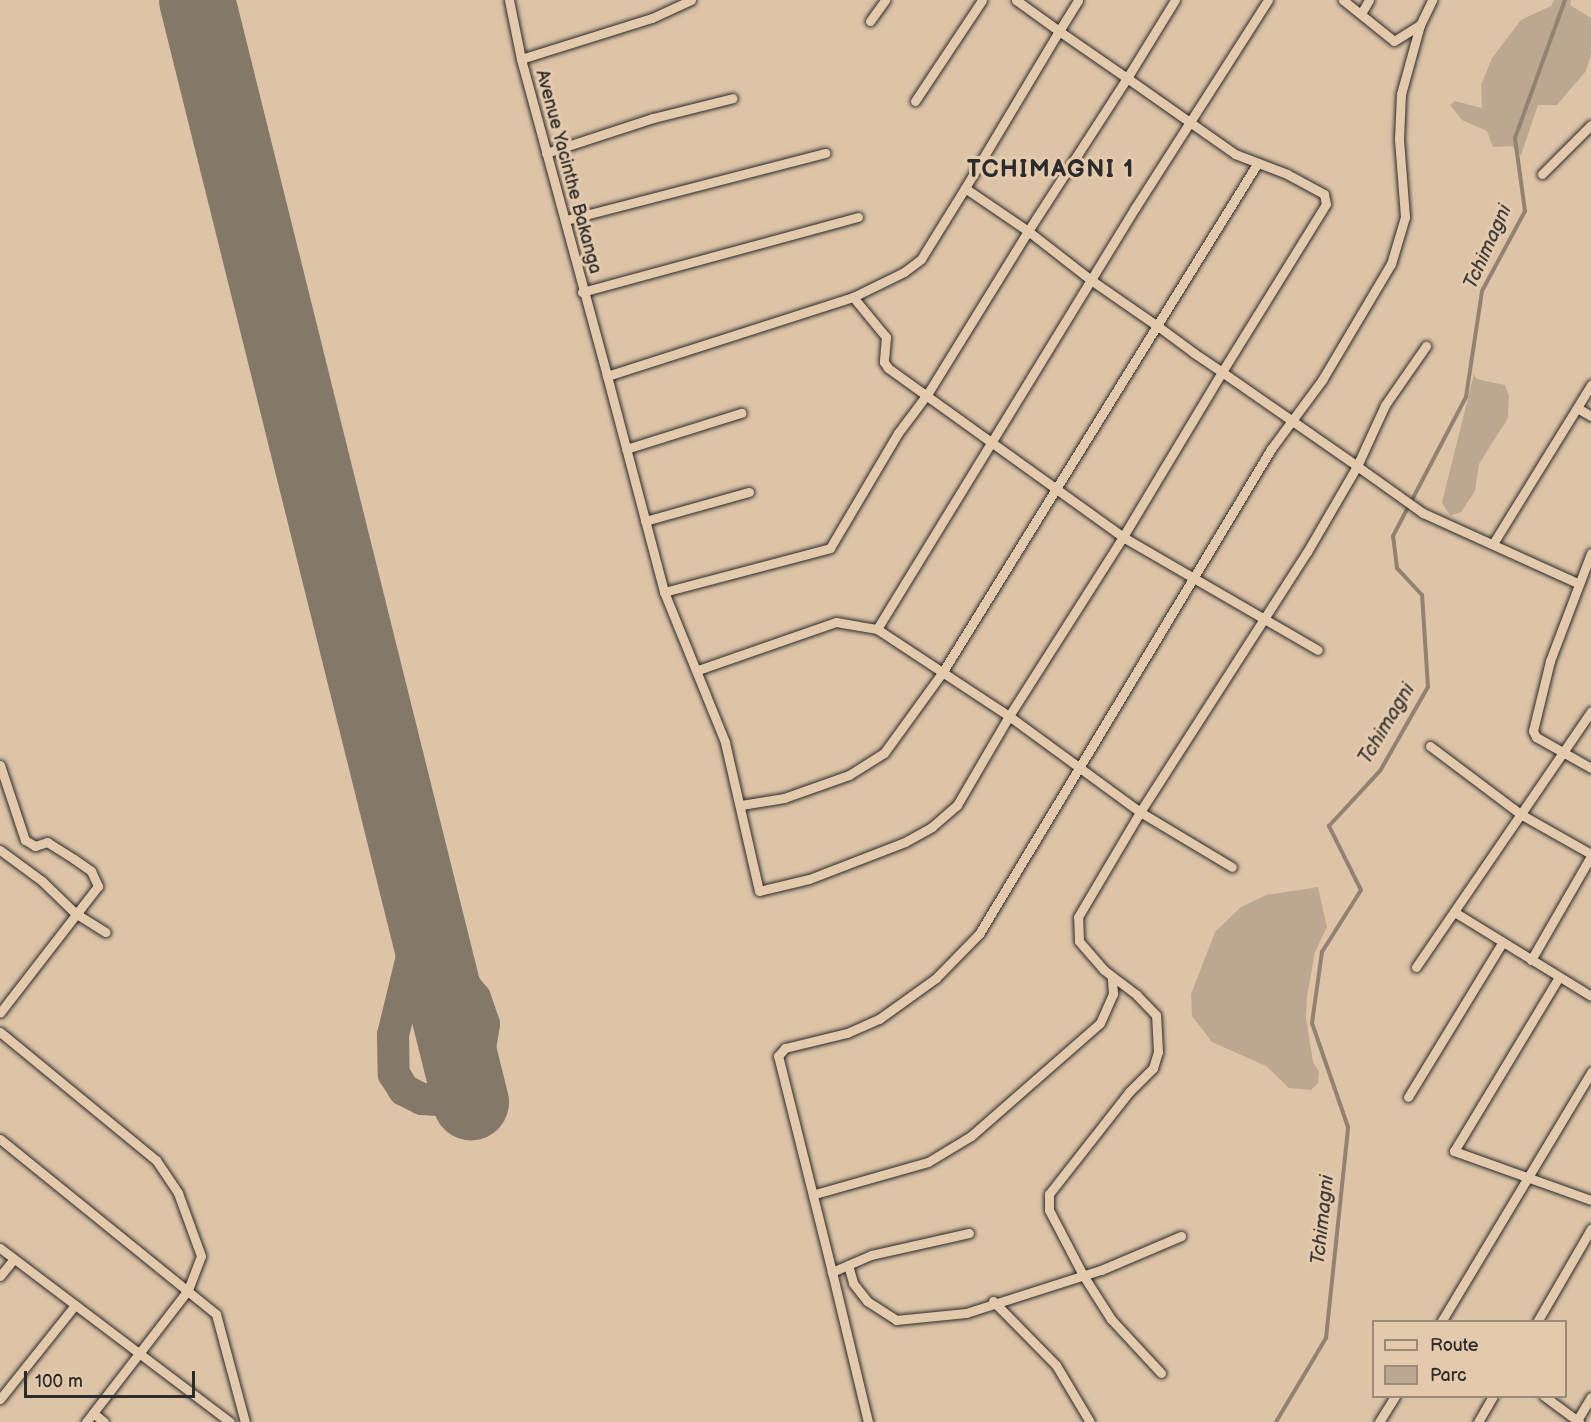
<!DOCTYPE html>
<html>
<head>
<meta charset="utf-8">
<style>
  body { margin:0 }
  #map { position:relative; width:1591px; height:1422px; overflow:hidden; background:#ddc4a7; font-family:"Balsamiq Sans",sans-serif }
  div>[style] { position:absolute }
  .green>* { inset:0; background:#bca890 }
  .stream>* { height:4px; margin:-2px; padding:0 2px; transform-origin:2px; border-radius:2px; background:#918272 }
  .taxiway>* { height:32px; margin:-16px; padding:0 16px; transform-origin:16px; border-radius:16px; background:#847869 }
  .runway>* { height:76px; margin:-38px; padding:0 38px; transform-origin:38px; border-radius:38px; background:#847869 }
  .roads { filter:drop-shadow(0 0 2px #2b2b2b) drop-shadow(0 0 2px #2b2b2b) }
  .street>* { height:9px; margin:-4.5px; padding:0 4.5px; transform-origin:4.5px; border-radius:4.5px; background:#e4caac }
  span { translate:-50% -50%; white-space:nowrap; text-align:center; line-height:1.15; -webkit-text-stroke:6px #e4caac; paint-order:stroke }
  .street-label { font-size:18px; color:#2b2b2b }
  .water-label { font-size:20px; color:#3f3c39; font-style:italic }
  .district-label { font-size:24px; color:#2b2b2b; font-weight:700; letter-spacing:1.5px }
  .legend { position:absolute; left:1372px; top:1320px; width:195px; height:78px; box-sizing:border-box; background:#e4caac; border:2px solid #9a8a78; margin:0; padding:8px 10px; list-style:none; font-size:18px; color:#2b2b2b }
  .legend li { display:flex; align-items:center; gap:12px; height:30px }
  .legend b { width:30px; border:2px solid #9a8a78 }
  .scale { position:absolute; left:24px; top:1371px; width:171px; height:27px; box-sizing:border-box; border:3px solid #2b2b2b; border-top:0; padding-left:8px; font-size:18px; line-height:21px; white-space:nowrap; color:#2b2b2b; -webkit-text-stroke:4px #e4caac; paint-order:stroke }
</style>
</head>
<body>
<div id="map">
  <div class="green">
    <div style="clip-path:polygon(1554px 0,1571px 0,1570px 5px,1591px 18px,1591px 54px,1586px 71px,1557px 105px,1538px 105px,1521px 155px,1512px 146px,1493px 147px,1487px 131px,1462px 120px,1450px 105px,1455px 101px,1482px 108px,1481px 85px,1492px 58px,1521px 20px,1551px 6px)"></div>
    <div style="clip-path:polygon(1474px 374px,1477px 379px,1505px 385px,1509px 396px,1508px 418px,1479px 464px,1475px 491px,1461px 512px,1450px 516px,1442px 502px)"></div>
    <div style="clip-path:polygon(1318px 887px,1327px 927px,1315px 952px,1307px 996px,1306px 1018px,1313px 1062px,1319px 1071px,1318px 1083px,1311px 1090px,1289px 1088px,1266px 1066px,1212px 1042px,1192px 1016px,1191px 994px,1215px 932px,1241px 907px,1266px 895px)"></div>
  </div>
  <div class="stream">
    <div style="left:1276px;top:1422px;width:98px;rotate:-59.2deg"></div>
    <div style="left:1326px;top:1338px;width:212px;rotate:-84deg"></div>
    <div style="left:1348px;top:1127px;width:110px;rotate:-109.1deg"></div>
    <div style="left:1312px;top:1023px;width:72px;rotate:-82deg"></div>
    <div style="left:1322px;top:952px;width:73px;rotate:-57.8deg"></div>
    <div style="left:1361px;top:890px;width:72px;rotate:-116.6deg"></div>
    <div style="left:1329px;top:826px;width:75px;rotate:-47.2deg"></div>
    <div style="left:1380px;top:771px;width:97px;rotate:-60.3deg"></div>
    <div style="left:1428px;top:687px;width:92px;rotate:-93.7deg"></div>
    <div style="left:1422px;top:595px;width:37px;rotate:-133deg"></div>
    <div style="left:1397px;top:568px;width:32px;rotate:-97deg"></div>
    <div style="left:1393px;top:536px;width:157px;rotate:-62.3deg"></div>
    <div style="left:1466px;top:397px;width:107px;rotate:-81.4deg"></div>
    <div style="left:1482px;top:291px;width:91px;rotate:-61.7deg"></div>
    <div style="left:1525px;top:211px;width:74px;rotate:-97.8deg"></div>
    <div style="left:1515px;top:138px;width:147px;rotate:-70.1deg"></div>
  </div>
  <div class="taxiway">
    <div style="left:423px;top:911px;width:128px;rotate:103.6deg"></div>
    <div style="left:393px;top:1035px;width:39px;rotate:89deg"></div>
    <div style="left:394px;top:1074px;width:19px;rotate:58deg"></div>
    <div style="left:404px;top:1090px;width:20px;rotate:27deg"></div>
    <div style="left:422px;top:1099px;width:49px;rotate:3.5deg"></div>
    <div style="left:471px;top:1102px;width:79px;rotate:-80.5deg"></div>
    <div style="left:484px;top:1024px;width:28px;rotate:-109deg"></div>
    <div style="left:475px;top:998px;width:19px;rotate:-129deg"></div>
    <div style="left:463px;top:983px;width:28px;rotate:-154deg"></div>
  </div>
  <div class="runway">
    <div style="left:197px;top:0;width:1136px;rotate:76.04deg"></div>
  </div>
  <div class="roads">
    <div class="street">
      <div style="left:509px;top:0;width:60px;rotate:78.5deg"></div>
      <div style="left:521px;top:59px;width:328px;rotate:74.8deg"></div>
      <div style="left:607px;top:376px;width:258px;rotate:-17.8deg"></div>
      <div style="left:853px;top:297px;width:57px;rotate:-26.1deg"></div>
      <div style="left:904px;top:272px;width:21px;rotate:-37deg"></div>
      <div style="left:921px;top:259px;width:84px;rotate:-58.2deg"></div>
      <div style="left:1016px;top:0;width:53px;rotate:35.8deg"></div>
      <div style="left:1059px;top:31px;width:36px;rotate:-58deg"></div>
      <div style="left:1175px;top:0;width:92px;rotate:121.6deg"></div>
      <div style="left:1127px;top:78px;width:182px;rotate:122.9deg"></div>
      <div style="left:1028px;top:231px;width:76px;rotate:-145.7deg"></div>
      <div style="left:965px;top:188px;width:183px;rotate:-59.1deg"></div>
      <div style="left:1059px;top:31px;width:83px;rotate:34.7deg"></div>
      <div style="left:1127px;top:78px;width:132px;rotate:35.1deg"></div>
      <div style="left:1235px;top:154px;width:56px;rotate:21deg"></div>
      <div style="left:1287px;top:174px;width:42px;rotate:28.4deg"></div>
      <div style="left:1324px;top:194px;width:10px;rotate:79deg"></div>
      <div style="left:1326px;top:204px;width:198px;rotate:121.8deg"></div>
      <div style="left:1222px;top:372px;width:192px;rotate:121deg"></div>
      <div style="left:1123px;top:537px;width:212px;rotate:122.5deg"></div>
      <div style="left:1009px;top:716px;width:103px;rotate:120.3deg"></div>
      <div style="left:957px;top:805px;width:33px;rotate:139deg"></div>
      <div style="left:932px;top:827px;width:31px;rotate:151deg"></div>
      <div style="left:905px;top:842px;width:103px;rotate:158.9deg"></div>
      <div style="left:809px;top:879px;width:51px;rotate:166.5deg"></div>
      <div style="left:759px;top:891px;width:153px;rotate:-102.9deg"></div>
      <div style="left:725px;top:742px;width:162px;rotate:-112.1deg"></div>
      <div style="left:664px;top:592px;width:172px;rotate:-14.8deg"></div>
      <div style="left:830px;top:548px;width:134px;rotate:-59.4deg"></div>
      <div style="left:898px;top:433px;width:50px;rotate:-53.1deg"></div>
      <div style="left:928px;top:393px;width:190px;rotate:-58.3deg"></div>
      <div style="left:1028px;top:231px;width:80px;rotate:37.9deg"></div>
      <div style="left:1091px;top:280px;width:83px;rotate:34.7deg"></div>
      <div style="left:1159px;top:327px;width:44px;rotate:36.6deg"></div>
      <div style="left:1194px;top:353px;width:34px;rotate:34deg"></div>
      <div style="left:1222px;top:372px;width:165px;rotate:34.8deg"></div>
      <div style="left:1357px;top:466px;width:81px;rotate:35.5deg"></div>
      <div style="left:1423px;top:513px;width:169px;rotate:24.4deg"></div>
      <div style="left:1343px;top:0;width:65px;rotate:38.8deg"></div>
      <div style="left:1394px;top:41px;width:31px;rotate:-32deg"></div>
      <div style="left:1362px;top:12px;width:14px;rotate:-60deg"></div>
      <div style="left:870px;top:21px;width:26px;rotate:-54deg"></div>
      <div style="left:521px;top:59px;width:137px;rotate:-17.4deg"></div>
      <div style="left:652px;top:18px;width:43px;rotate:-24.8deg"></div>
      <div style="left:915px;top:101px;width:121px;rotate:-56.4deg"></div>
      <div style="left:546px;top:153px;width:113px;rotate:-18.1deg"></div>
      <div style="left:653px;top:118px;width:82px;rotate:-14deg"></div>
      <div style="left:1542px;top:174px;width:69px;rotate:-45deg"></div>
      <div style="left:566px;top:220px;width:268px;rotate:-14.5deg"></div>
      <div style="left:582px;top:292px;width:286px;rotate:-15.2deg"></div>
      <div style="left:853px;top:297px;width:52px;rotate:50.5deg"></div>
      <div style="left:886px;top:337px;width:25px;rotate:95deg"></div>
      <div style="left:884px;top:362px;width:7px;rotate:56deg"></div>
      <div style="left:888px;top:368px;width:289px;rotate:35.7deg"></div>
      <div style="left:1123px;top:537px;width:225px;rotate:30.1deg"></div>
      <div style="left:607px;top:376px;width:223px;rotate:75.2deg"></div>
      <div style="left:1579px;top:409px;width:14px;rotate:30deg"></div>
      <div style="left:626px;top:449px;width:121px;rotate:-17.4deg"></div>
      <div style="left:645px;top:521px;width:108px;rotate:-15.6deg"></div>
      <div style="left:1494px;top:542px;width:185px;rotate:-58.3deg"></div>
      <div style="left:1591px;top:553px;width:116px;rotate:110.8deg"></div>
      <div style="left:1550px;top:661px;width:72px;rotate:103.7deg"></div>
      <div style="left:1533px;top:731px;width:7px;rotate:63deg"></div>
      <div style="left:1536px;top:737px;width:63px;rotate:29.4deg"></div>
      <div style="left:877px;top:629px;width:494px;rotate:-58.5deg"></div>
      <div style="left:1135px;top:208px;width:247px;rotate:-57.4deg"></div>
      <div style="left:698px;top:670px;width:146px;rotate:-19.2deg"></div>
      <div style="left:836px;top:622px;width:42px;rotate:9.7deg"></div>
      <div style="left:877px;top:629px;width:158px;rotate:33.4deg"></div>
      <div style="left:1009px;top:716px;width:162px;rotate:36.2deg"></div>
      <div style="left:1140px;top:812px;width:107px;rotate:30.9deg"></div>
      <div style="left:1430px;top:746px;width:115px;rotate:36.9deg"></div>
      <div style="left:1522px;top:815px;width:79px;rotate:29.5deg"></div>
      <div style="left:0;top:765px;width:79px;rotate:71.6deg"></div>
      <div style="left:25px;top:840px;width:12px;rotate:31deg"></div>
      <div style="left:35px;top:846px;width:13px;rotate:-18deg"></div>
      <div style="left:47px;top:842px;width:32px;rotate:32deg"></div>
      <div style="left:74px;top:859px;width:21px;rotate:35deg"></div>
      <div style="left:91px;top:871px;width:17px;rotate:65deg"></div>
      <div style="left:98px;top:886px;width:160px;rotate:127.7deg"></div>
      <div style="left:741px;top:805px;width:44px;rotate:-9.2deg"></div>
      <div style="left:784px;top:798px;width:69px;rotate:-19.5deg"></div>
      <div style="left:849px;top:775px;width:41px;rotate:-32.2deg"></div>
      <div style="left:884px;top:753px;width:99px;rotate:-54.1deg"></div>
      <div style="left:942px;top:673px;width:599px;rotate:-58.25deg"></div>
      <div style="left:0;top:850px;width:52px;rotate:36.4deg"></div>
      <div style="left:42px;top:881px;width:46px;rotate:44.1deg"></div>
      <div style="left:75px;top:913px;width:36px;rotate:32deg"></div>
      <div style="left:1456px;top:913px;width:158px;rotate:31.6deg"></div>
      <div style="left:1531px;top:960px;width:120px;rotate:-60deg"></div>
      <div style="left:1416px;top:967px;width:310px;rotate:-55.6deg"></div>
      <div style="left:1559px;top:977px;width:203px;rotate:121.1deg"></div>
      <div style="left:1454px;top:1151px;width:145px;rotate:19.7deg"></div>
      <div style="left:0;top:1032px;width:202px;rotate:39.4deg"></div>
      <div style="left:156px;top:1160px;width:40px;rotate:56deg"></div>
      <div style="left:178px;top:1193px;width:67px;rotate:69.9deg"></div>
      <div style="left:201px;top:1256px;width:36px;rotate:111deg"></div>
      <div style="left:188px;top:1290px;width:167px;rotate:127.7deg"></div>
      <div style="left:1408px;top:1097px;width:180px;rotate:-58.6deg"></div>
      <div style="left:0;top:1139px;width:278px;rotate:39deg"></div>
      <div style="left:216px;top:1314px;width:112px;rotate:75deg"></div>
      <div style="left:815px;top:1194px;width:117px;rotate:-15.8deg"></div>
      <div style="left:928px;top:1162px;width:50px;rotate:-31.2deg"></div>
      <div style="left:971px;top:1136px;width:171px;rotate:-41.2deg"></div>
      <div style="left:1100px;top:1023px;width:32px;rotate:-66deg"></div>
      <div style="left:1113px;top:994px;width:16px;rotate:-94deg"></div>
      <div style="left:969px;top:1233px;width:100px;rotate:167.3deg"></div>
      <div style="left:871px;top:1255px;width:43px;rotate:156.4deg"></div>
      <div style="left:832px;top:1272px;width:223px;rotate:-104deg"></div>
      <div style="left:778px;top:1056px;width:11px;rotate:-49deg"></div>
      <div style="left:785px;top:1048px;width:64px;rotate:-13.6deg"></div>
      <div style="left:847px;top:1033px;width:35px;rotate:-24deg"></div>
      <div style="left:879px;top:1019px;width:70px;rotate:-35.7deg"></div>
      <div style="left:936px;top:978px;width:62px;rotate:-45.7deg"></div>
      <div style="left:979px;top:934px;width:566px;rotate:-58.95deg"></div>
      <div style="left:1271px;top:449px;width:86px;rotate:-53.5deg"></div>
      <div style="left:1322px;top:380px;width:135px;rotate:-59.3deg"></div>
      <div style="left:1391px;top:264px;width:49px;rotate:-73.4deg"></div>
      <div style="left:1405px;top:217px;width:78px;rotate:-94.4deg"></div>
      <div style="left:1399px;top:139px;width:45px;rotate:-87.5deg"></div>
      <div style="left:1401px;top:94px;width:72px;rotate:-74.6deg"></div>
      <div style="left:1420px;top:25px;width:28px;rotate:-64deg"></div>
      <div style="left:0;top:1248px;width:288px;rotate:37.1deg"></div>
      <div style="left:848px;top:1265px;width:19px;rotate:74deg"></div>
      <div style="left:853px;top:1283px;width:23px;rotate:52deg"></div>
      <div style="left:867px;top:1301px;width:35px;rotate:33deg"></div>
      <div style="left:896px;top:1320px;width:70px;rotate:-5.7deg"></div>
      <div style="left:966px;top:1313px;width:142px;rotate:-17.7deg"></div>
      <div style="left:1101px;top:1270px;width:87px;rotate:-23deg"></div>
      <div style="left:832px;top:1272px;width:154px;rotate:76.5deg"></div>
      <div style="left:0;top:1276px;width:21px;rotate:-51deg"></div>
      <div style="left:993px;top:1301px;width:90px;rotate:45.5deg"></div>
      <div style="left:1056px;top:1365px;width:66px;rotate:59.2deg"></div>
      <div style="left:1441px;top:1322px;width:292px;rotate:-59deg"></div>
      <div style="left:1537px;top:1322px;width:108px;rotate:-59.9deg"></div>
      <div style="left:1161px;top:1373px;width:74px;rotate:-132.8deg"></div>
      <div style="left:1111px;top:1319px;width:52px;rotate:-122.5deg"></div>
      <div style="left:1083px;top:1275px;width:73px;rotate:-117.6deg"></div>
      <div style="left:1049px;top:1210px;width:16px;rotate:-90deg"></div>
      <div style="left:1049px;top:1194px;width:130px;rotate:-51.9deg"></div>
      <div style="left:1129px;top:1092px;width:34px;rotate:-45deg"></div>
      <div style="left:1153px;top:1068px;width:17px;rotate:-73deg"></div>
      <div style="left:1158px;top:1052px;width:37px;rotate:-93deg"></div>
      <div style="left:1156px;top:1015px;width:28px;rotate:-134deg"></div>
      <div style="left:1137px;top:995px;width:41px;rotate:-142.9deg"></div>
      <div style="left:1104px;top:970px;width:38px;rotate:-131deg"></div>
      <div style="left:1079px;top:941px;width:24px;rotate:-92deg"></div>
      <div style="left:1078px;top:917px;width:122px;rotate:-59.4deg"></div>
      <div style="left:1140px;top:812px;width:309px;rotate:-57.3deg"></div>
      <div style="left:1307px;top:552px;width:99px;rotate:-59.8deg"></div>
      <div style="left:1357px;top:466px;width:67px;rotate:-65.3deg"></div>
      <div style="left:1385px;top:405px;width:72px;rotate:-55.2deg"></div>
      <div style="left:1544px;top:1396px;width:44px;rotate:36.6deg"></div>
      <div style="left:0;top:1399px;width:120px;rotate:-51.4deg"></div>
      <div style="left:93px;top:1413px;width:14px;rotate:39deg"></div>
      <div style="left:1379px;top:1422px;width:31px;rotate:-58deg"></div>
      <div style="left:1478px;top:1422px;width:30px;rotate:-60deg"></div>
      <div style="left:1576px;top:1422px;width:29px;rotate:-59deg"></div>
    </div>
  </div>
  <div class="street-label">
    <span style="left:568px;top:172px;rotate:75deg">Avenue Yacinthe Bakanga</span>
  </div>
  <div class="water-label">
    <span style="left:1488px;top:247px;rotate:-66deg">Tchimagni</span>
    <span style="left:1387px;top:724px;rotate:-59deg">Tchimagni</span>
    <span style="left:1323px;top:1220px;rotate:-84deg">Tchimagni</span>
  </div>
  <div class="district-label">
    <span style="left:1051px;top:170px">TCHIMAGNI 1</span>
  </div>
  <ul class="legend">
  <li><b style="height:8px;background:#e4caac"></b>Route</li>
  <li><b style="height:16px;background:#bca890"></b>Parc</li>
  </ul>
  <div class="scale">100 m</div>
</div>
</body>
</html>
